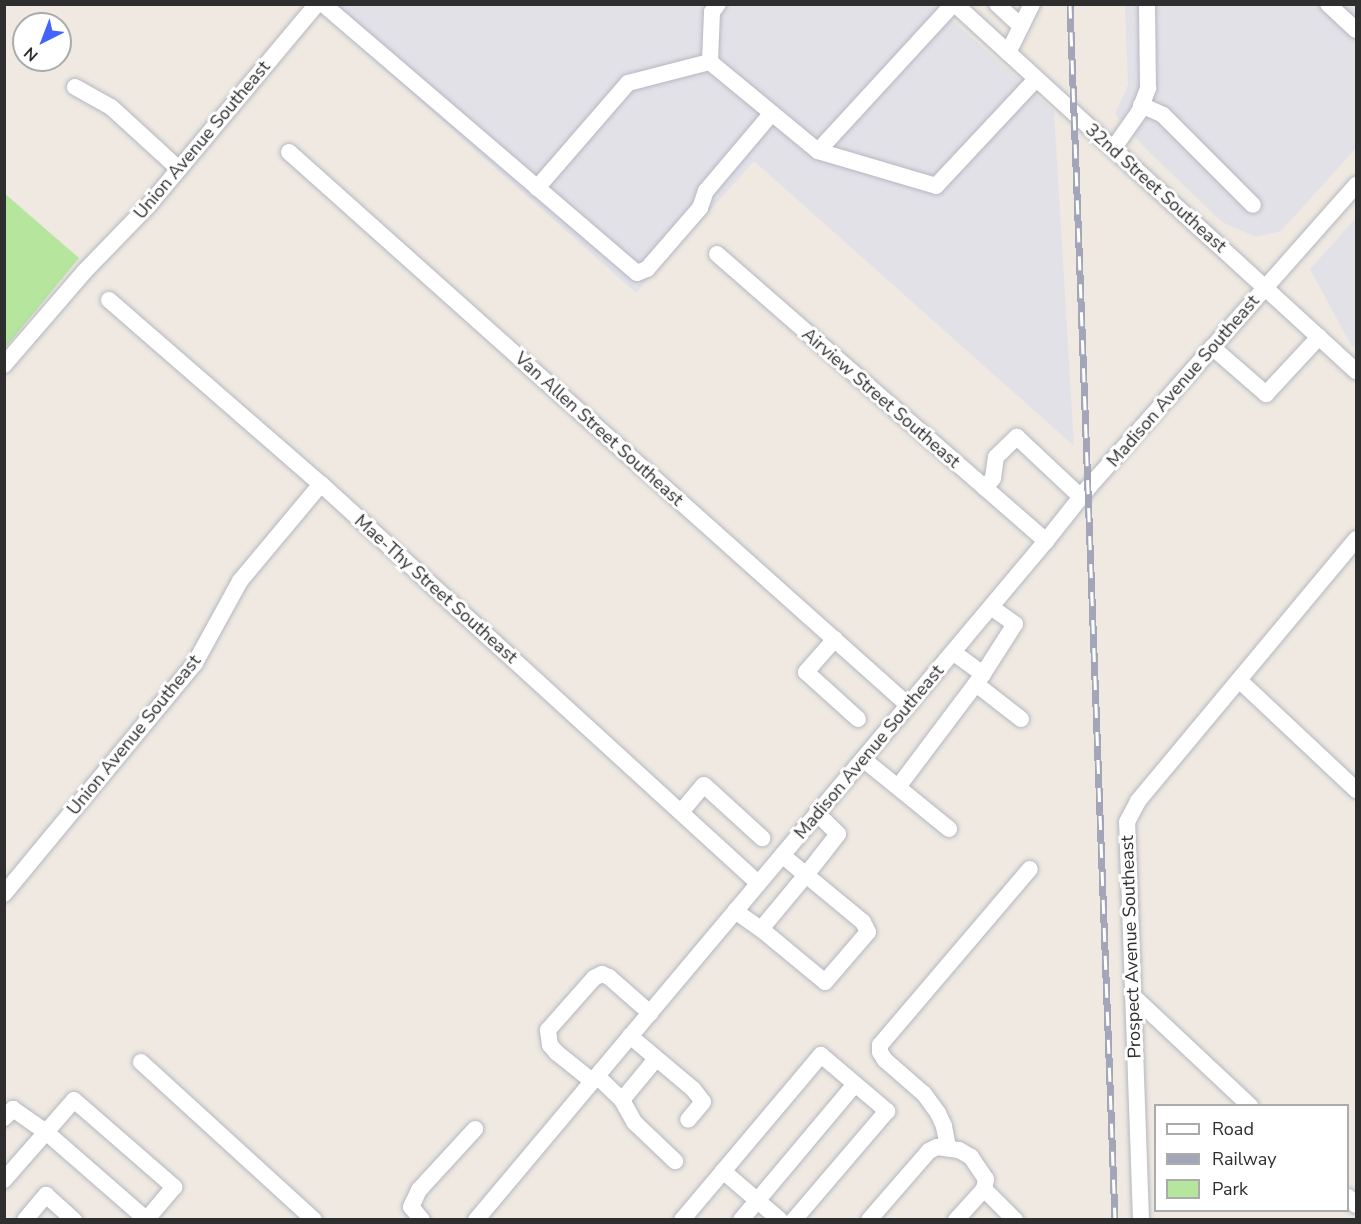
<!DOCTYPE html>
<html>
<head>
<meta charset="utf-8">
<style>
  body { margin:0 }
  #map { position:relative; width:1361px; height:1224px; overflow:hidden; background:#efe9e1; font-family:"Nunito Sans",sans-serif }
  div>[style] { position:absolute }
  .industrial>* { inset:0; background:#e3e1e8 }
  .green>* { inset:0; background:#b6e59e }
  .roads { filter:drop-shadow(0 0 2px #b4b7c1) drop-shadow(0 0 2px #b4b7c1) }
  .minor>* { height:16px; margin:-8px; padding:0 8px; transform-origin:8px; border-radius:8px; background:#fff }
  .rail>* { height:7px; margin-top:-3.5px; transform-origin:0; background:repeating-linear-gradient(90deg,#fff 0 14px,#a3a6b8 0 28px); box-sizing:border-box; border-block:2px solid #a3a6b8 }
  span { translate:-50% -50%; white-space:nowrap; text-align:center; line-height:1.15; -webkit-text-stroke:6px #fff; paint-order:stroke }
  .street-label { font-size:18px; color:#2e2e2e }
  .frame { position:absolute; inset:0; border:6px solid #2e2e2e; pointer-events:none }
  .legend { position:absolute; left:1154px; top:1104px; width:195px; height:108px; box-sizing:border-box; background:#fff; border:2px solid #ababab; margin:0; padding:8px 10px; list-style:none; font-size:18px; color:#2e2e2e }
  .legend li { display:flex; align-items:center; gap:12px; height:30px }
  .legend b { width:30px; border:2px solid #ababab }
  .north { position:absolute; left:12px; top:12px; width:60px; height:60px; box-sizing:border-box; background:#fff; border:2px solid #ababab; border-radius:50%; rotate:222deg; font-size:16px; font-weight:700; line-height:24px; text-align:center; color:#2e2e2e }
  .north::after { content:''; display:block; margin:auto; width:21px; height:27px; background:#4264fb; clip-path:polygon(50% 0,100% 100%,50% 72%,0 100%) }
</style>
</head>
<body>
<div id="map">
  <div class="industrial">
    <div style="clip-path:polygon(335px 4px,935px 5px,1054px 111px,1074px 446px,754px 161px,636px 293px,325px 16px)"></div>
    <div style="clip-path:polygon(1125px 5px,1356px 5px,1356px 148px,1281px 231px,1256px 237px,1222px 222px,1145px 148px,1115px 114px,1128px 85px)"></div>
    <div style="clip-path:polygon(1356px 218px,1356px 350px,1351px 345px,1310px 269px)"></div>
  </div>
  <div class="green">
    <div style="clip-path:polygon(4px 193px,79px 258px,5px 348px,4px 347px)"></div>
  </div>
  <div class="roads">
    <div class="minor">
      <div style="left:323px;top:4px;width:413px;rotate:40.6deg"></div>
      <div style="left:637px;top:273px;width:11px;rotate:-22deg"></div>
      <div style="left:647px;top:269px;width:81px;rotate:-49deg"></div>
      <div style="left:700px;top:208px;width:18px;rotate:-71deg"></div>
      <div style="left:706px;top:191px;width:102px;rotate:-49.8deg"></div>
      <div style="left:718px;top:4px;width:10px;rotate:127deg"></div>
      <div style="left:712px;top:12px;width:50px;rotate:92.3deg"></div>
      <div style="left:710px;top:62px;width:140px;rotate:39.5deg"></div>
      <div style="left:818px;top:151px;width:123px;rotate:16.5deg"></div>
      <div style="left:936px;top:186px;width:146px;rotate:-46.9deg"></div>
      <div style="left:955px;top:4px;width:544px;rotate:42.47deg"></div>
      <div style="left:997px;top:4px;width:33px;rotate:43deg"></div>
      <div style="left:1328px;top:4px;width:38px;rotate:43deg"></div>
      <div style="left:1008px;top:53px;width:55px;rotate:-63.9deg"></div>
      <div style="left:75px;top:87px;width:41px;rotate:29.1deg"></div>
      <div style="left:111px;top:107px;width:92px;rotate:42.4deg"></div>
      <div style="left:1141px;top:105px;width:24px;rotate:24deg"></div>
      <div style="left:1163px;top:115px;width:127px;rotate:45deg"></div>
      <div style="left:1113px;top:149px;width:45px;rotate:-54.9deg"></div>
      <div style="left:1139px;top:112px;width:26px;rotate:-69deg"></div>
      <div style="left:1148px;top:88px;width:84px;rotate:-90.7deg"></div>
      <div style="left:818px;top:151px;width:200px;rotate:-47.4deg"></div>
      <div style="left:289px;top:152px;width:830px;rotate:41.78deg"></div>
      <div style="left:537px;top:188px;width:139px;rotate:-49.1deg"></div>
      <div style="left:628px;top:83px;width:85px;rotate:-14.4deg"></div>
      <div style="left:717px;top:254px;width:437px;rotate:41.1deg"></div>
      <div style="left:109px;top:300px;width:281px;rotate:41deg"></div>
      <div style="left:321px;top:484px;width:592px;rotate:42.4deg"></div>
      <div style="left:1212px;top:347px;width:72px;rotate:41deg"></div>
      <div style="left:1266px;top:394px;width:78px;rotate:-47.1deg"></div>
      <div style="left:4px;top:365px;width:123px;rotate:-49.3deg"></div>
      <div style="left:84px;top:272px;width:92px;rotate:-45.9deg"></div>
      <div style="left:148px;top:206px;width:263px;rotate:-50.1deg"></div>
      <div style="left:985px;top:488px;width:13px;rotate:-51deg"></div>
      <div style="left:993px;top:478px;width:21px;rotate:-82deg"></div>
      <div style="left:996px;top:457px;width:29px;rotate:-44deg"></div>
      <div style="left:1017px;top:437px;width:88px;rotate:43.2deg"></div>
      <div style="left:835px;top:639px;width:44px;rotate:131.3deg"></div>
      <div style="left:806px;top:672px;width:70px;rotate:42.1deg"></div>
      <div style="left:983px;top:674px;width:59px;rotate:-57.4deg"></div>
      <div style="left:1015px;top:624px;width:29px;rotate:-145deg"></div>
      <div style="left:1239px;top:680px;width:161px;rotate:43.2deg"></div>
      <div style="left:976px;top:684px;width:57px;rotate:37.9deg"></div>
      <div style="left:863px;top:759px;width:111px;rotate:39.1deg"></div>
      <div style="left:898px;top:787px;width:141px;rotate:-53deg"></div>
      <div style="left:983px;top:674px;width:37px;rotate:-144deg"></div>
      <div style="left:681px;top:812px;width:35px;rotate:-50deg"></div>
      <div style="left:704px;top:785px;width:79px;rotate:42.4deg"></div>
      <div style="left:4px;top:894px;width:300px;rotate:-50.4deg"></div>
      <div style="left:195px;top:663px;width:94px;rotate:-61.2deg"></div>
      <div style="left:240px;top:581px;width:126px;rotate:-50.1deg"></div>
      <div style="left:735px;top:911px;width:32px;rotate:35deg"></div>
      <div style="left:761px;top:929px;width:70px;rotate:-50.2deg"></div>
      <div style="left:806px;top:875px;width:31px;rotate:-140deg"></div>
      <div style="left:761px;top:929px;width:83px;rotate:39.6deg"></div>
      <div style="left:825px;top:982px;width:66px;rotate:-49.3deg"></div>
      <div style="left:868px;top:932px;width:11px;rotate:-117deg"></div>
      <div style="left:863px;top:922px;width:74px;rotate:-140.5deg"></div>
      <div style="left:806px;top:875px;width:52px;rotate:-52deg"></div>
      <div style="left:838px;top:834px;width:30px;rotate:-135deg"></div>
      <div style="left:1133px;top:996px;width:161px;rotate:43.2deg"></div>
      <div style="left:630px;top:1036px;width:82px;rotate:40.1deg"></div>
      <div style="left:693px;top:1089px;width:16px;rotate:52deg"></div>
      <div style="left:703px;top:1102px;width:23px;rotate:130deg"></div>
      <div style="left:141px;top:1062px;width:234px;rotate:42.4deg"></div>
      <div style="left:597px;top:1076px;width:35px;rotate:44deg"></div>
      <div style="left:622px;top:1100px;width:25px;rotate:61deg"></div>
      <div style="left:634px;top:1122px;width:57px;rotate:43.6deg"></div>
      <div style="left:592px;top:1081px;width:45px;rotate:-141.3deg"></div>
      <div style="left:557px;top:1053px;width:11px;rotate:-131deg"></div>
      <div style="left:550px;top:1045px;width:15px;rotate:-98deg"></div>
      <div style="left:548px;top:1030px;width:69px;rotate:-48.5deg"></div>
      <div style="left:594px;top:978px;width:9px;rotate:-27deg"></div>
      <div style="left:602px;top:974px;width:8px;rotate:23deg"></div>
      <div style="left:609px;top:977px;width:55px;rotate:41.3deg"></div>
      <div style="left:622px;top:1100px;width:53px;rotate:-50.3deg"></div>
      <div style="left:4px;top:1118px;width:13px;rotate:-45deg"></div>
      <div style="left:13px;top:1109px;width:40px;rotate:34.9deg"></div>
      <div style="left:46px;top:1132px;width:134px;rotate:41.1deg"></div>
      <div style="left:948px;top:1147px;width:21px;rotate:-101deg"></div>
      <div style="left:944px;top:1126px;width:14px;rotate:-115deg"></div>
      <div style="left:938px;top:1113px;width:24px;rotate:-126deg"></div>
      <div style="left:924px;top:1094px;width:52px;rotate:-138.9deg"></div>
      <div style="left:885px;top:1060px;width:9px;rotate:-122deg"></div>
      <div style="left:880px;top:1052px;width:7px;rotate:-90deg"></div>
      <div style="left:880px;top:1045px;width:231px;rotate:-49.6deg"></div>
      <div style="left:723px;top:1171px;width:75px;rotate:40.7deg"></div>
      <div style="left:4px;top:1180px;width:106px;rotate:-48.8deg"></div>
      <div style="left:74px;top:1100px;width:133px;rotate:41deg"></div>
      <div style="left:174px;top:1187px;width:42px;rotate:130.2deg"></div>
      <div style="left:984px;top:1189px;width:44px;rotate:45deg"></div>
      <div style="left:1348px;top:1197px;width:11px;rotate:45deg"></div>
      <div style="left:25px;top:1220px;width:33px;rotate:-50deg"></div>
      <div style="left:46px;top:1195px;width:38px;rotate:42deg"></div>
      <div style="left:422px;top:1220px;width:17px;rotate:-130deg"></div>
      <div style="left:411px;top:1207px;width:19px;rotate:-65deg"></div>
      <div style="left:419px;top:1190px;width:83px;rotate:-47.4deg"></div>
      <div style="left:476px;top:1220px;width:887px;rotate:-49.99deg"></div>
      <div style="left:1046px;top:541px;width:68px;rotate:-51.6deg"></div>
      <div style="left:1088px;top:488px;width:405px;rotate:-48.5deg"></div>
      <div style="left:682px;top:1220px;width:216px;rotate:-49.9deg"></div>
      <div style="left:821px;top:1055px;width:87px;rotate:40.3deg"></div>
      <div style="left:887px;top:1111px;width:143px;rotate:130.5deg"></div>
      <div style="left:741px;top:1220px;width:177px;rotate:-50deg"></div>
      <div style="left:869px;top:1220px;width:91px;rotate:-49deg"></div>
      <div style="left:929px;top:1151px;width:9px;rotate:-27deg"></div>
      <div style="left:937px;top:1147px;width:22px;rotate:8deg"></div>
      <div style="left:959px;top:1150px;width:14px;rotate:30deg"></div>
      <div style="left:971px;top:1157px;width:27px;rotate:56deg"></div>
      <div style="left:986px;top:1179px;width:10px;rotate:101deg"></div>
      <div style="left:984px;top:1189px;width:42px;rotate:132.1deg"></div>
      <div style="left:1141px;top:1220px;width:398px;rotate:-92deg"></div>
      <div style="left:1127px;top:822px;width:24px;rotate:-62deg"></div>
      <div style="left:1138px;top:801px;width:341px;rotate:-50.2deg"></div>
    </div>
  </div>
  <div class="rail">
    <div style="left:1070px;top:4px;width:1217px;rotate:87.88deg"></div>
  </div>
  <div class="street-label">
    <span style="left:202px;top:140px;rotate:-50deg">Union Avenue Southeast</span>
    <span style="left:1156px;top:188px;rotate:42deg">32nd Street Southeast</span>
    <span style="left:1183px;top:381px;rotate:-49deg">Madison Avenue Southeast</span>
    <span style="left:881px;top:398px;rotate:41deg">Airview Street Southeast</span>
    <span style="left:599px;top:429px;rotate:42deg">Van Allen Street Southeast</span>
    <span style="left:436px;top:589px;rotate:42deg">Mae-Thy Street Southeast</span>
    <span style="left:134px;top:735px;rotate:-51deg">Union Avenue Southeast</span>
    <span style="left:869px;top:752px;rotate:-50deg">Madison Avenue Southeast</span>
    <span style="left:1131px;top:947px;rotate:-92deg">Prospect Avenue Southeast</span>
  </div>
  <div class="frame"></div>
  <ul class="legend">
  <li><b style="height:8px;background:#fff"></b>Road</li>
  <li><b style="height:8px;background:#a3a6b8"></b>Railway</li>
  <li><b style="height:16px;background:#b6e59e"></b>Park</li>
  </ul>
  <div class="north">N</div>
</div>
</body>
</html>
